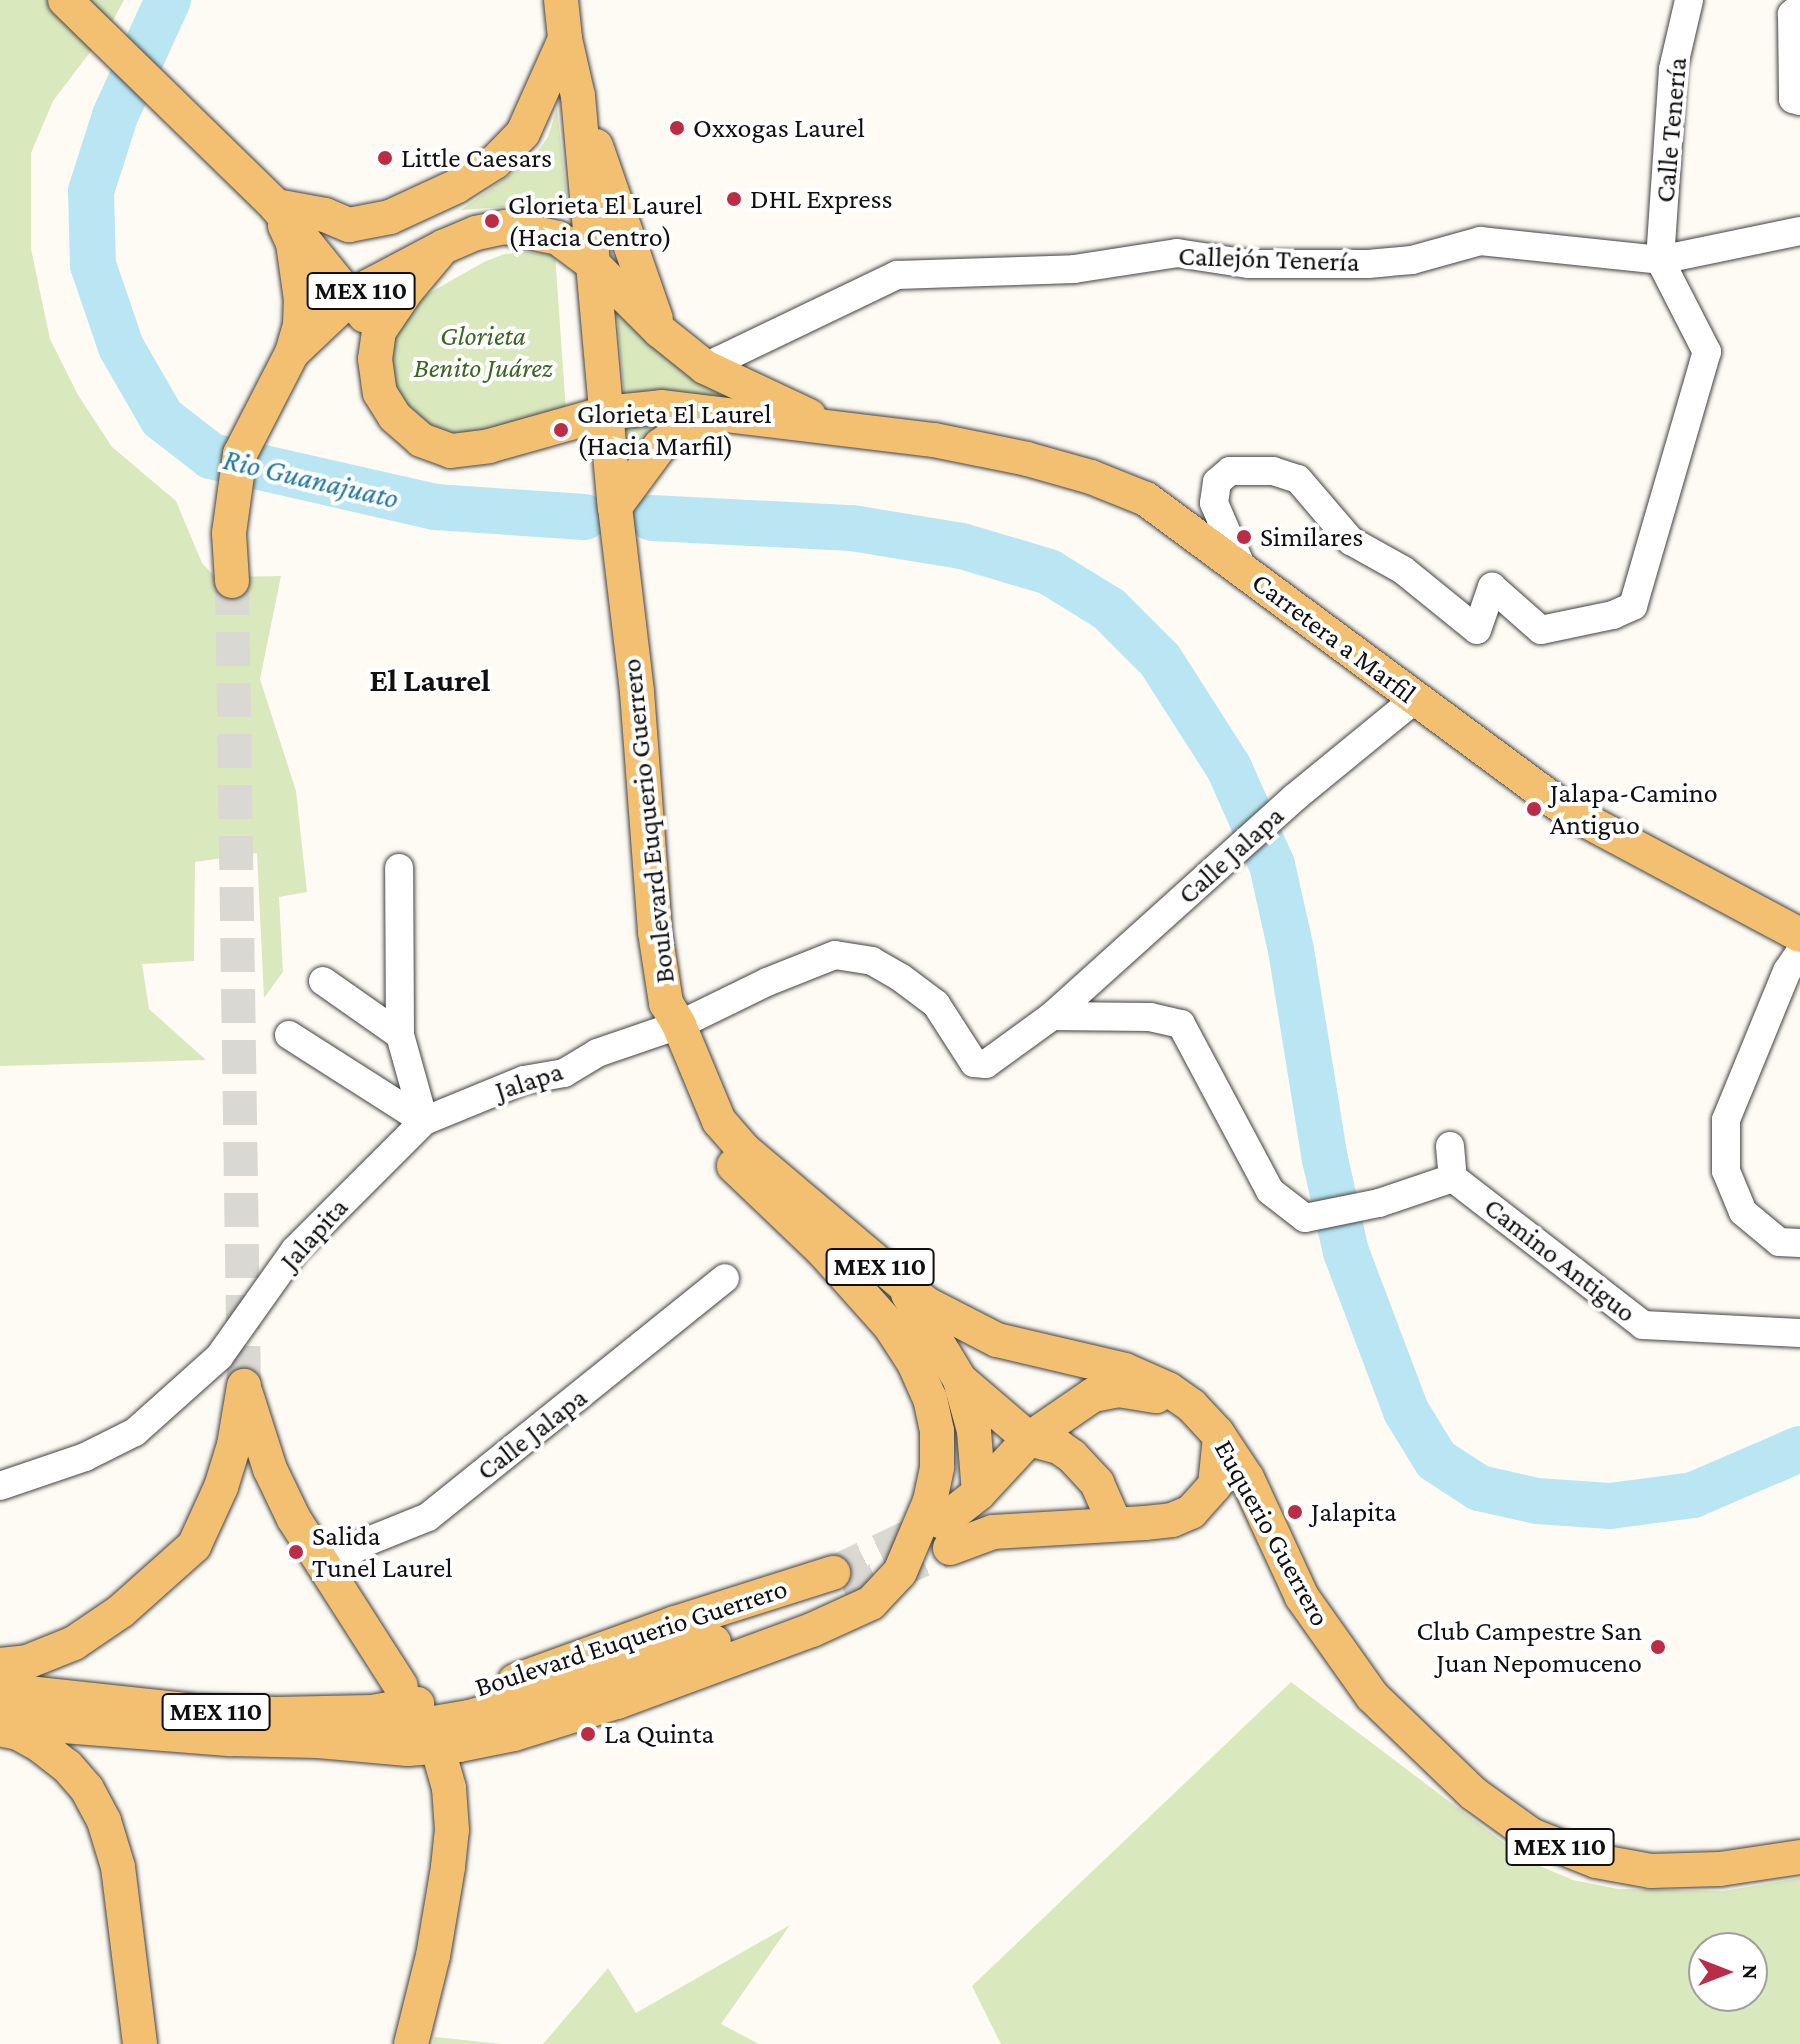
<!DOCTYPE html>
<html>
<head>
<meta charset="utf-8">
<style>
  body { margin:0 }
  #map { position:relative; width:1800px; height:2044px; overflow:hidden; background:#fefbf4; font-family:"Crimson Pro",serif }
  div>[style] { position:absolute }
  .green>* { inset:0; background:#dae8be }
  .river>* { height:46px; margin:-23px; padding:0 23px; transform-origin:23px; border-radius:23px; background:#bae6f4 }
  .major-tunnel>* { height:34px; margin-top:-17px; transform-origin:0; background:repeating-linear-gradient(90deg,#dad8d2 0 34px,transparent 0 51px) }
  .roads { filter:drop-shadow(0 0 2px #434343) drop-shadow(0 0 2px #434343) }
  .minor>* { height:28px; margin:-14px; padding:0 14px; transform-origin:14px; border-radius:14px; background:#fff }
  .major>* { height:34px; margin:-17px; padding:0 17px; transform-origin:17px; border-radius:17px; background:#f2c070 }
  .dots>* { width:22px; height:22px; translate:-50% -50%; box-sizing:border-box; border:4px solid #fff; border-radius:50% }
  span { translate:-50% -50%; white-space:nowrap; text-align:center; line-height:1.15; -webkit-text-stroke:8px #fff; paint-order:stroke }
  .shield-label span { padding:2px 6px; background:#fff; border:2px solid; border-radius:6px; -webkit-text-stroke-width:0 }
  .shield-label { font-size:26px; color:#101010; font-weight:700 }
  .poi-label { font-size:28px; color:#101010 }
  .left { translate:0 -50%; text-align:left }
  .right { translate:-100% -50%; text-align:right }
  .street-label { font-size:28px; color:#101010 }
  .park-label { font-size:28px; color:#3a6622; font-style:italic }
  .water-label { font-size:30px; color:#1d789e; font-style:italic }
  .quarter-label { font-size:32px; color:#101010; font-weight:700 }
  .north { position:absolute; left:1688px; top:1932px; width:80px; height:80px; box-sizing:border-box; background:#fff; border:2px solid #9f9f9f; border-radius:50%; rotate:90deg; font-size:22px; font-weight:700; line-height:32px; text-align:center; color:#101010 }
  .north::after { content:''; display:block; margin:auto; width:28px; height:36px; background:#bb2d47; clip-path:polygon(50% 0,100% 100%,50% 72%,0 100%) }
</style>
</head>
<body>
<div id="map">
  <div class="green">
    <div style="clip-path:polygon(0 0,124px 0,110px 26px,53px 101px,31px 153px,31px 249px,50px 339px,78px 395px,112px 447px,176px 501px,202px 563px,215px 577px,281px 576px,260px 679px,296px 791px,307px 892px,279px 897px,283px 972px,264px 998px,257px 853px,195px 862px,194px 961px,142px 964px,149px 1009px,206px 1060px,0 1066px)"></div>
    <div style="clip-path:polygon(557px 108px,569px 216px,516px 206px,461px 210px,533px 158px,548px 137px)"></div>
    <div style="clip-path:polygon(526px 252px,555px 254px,566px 411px,457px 436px,436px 432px,396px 400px,387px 350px,409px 308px,431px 292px,484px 262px,504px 254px)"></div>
    <div style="clip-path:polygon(616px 303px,669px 356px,731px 403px,687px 393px,624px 393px)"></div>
    <div style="clip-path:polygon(687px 416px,628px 476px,623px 418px)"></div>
    <div style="clip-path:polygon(evenodd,1291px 1682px,1528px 1861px,1573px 1880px,1618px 1889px,1723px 1891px,1800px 1878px,1800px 2044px,1001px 2044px,972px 1986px,1291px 1682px,1704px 1948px,1752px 1948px,1752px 1996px,1704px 1996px,1704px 1948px)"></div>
    <div style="clip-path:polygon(790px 1925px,721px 2024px,759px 2044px,543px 2044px,608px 1968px,636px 2013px)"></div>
    <div style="clip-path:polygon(435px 2037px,502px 2044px,433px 2044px)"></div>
  </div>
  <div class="river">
    <div style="left:168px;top:0;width:128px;rotate:114.6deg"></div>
    <div style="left:115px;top:116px;width:79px;rotate:107.7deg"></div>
    <div style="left:91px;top:191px;width:74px;rotate:88.5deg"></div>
    <div style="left:93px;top:265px;width:87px;rotate:71.1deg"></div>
    <div style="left:121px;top:347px;width:82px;rotate:60deg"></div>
    <div style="left:162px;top:418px;width:62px;rotate:37.8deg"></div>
    <div style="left:211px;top:456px;width:230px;rotate:12.8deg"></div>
    <div style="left:435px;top:507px;width:150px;rotate:3.8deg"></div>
    <div style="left:652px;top:518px;width:200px;rotate:2.9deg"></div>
    <div style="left:852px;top:528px;width:111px;rotate:9.3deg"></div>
    <div style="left:962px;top:546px;width:91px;rotate:16.6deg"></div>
    <div style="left:1049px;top:572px;width:70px;rotate:31.7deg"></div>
    <div style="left:1109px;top:609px;width:72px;rotate:45deg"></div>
    <div style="left:1160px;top:660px;width:128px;rotate:57.4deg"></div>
    <div style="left:1229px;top:768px;width:106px;rotate:66.1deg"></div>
    <div style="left:1272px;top:865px;width:87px;rotate:77.4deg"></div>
    <div style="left:1291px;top:950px;width:212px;rotate:80.8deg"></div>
    <div style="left:1325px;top:1159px;width:95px;rotate:77.3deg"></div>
    <div style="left:1346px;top:1252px;width:170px;rotate:69.3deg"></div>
    <div style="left:1406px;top:1411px;width:57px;rotate:58.5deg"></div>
    <div style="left:1436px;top:1460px;width:51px;rotate:33.1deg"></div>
    <div style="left:1479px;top:1488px;width:59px;rotate:12.6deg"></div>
    <div style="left:1537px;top:1501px;width:73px;rotate:3.9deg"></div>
    <div style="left:1610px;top:1506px;width:84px;rotate:-7.5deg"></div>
    <div style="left:1693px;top:1495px;width:116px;rotate:-23.3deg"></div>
  </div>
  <div class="major-tunnel">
    <div style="left:232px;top:581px;width:805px;rotate:89.15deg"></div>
    <div style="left:833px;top:1573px;width:112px;rotate:-25.4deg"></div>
    <div style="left:845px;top:1594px;width:115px;rotate:-23.7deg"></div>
  </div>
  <div class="roads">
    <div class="minor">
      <div style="left:1800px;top:7px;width:11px;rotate:139deg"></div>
      <div style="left:1792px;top:14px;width:85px;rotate:89.3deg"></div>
      <div style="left:1793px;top:99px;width:7px;rotate:16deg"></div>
      <div style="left:705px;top:367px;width:213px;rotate:-25.6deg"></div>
      <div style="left:897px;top:275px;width:177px;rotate:-1.9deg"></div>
      <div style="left:1074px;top:269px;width:104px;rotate:-8.8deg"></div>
      <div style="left:1177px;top:253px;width:73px;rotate:8.7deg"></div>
      <div style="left:1249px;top:264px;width:119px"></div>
      <div style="left:1368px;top:264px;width:44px;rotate:-5.2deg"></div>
      <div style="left:1412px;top:260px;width:71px;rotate:-15.6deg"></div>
      <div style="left:1480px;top:241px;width:181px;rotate:6deg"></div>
      <div style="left:1660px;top:260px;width:143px;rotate:-11.7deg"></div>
      <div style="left:1243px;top:570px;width:73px;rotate:-113.4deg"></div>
      <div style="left:1214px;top:503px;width:21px;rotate:-82deg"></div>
      <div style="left:1217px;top:482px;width:17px;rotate:-40deg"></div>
      <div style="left:1230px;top:471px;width:43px"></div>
      <div style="left:1273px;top:471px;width:26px;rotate:18deg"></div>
      <div style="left:1298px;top:479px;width:82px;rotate:49.5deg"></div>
      <div style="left:1351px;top:541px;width:60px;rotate:29.1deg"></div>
      <div style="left:1403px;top:570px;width:95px;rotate:39deg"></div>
      <div style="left:1477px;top:630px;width:46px;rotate:-70.8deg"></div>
      <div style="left:1492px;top:587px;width:65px;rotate:41.3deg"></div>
      <div style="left:1541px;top:630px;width:74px;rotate:-11.8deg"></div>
      <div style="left:1613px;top:615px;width:22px;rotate:-24deg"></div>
      <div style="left:1633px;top:606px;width:265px;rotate:-73.8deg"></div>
      <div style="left:1707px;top:352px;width:103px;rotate:-117.1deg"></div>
      <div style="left:1660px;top:260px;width:191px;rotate:-86.1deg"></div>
      <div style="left:1673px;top:69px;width:71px;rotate:-76.9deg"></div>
      <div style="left:1800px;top:952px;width:23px;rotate:124deg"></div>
      <div style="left:1787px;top:971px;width:161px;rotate:112.3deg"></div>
      <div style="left:1726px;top:1120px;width:51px;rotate:90deg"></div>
      <div style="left:1726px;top:1171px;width:44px;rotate:67.5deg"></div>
      <div style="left:1743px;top:1212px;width:47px;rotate:39.8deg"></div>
      <div style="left:1779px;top:1242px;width:21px;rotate:3deg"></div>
      <div style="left:323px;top:981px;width:94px;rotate:35deg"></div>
      <div style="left:1052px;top:1016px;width:98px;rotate:0.6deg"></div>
      <div style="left:1150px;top:1017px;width:32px;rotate:13deg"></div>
      <div style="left:1181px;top:1024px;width:189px;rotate:61.9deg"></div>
      <div style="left:1270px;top:1191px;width:44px;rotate:37.6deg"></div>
      <div style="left:1305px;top:1218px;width:76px;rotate:-11.5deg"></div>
      <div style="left:1379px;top:1203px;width:78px;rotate:-18.7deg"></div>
      <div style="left:289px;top:1035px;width:160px;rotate:32.5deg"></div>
      <div style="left:424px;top:1121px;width:108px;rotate:-22.3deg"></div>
      <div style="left:524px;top:1080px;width:41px;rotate:-9.9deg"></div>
      <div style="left:564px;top:1073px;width:39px;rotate:-31deg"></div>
      <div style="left:597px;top:1053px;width:87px;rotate:-18.9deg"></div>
      <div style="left:679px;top:1025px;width:98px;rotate:-26deg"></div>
      <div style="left:767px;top:982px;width:73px;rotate:-21.7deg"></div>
      <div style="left:835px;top:955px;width:37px;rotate:9deg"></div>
      <div style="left:872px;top:961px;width:32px;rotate:30deg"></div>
      <div style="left:900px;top:977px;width:45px;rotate:36.9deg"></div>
      <div style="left:936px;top:1004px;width:70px;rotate:57.2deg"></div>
      <div style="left:974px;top:1063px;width:12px;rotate:5deg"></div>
      <div style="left:986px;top:1064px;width:82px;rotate:-36deg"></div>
      <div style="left:1052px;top:1016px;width:326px;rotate:-42deg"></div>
      <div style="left:1294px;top:798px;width:156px;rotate:-39.3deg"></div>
      <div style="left:1450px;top:1146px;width:32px;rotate:85deg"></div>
      <div style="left:1453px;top:1178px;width:240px;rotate:37.7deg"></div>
      <div style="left:1643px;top:1325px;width:157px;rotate:2.9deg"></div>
      <div style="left:0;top:1486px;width:90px;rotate:-18.8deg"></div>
      <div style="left:85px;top:1457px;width:56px;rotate:-26.6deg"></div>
      <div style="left:135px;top:1432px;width:113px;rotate:-41.8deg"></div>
      <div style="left:219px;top:1357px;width:131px;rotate:-54.6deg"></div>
      <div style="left:295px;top:1250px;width:182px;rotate:-45deg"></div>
      <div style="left:424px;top:1121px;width:89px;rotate:-105.6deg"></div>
      <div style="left:400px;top:1035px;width:167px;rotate:-90.3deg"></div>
      <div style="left:326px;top:1567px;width:47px;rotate:-32deg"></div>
      <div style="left:366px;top:1542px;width:67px;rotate:-22deg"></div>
      <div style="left:428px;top:1517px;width:381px;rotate:-38.8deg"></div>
    </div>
    <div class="major">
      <div style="left:65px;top:0;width:295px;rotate:44.3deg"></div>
      <div style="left:276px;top:206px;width:141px;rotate:51deg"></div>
      <div style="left:561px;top:0;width:39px;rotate:84deg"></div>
      <div style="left:565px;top:39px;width:58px;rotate:77.2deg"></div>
      <div style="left:578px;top:96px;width:413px;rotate:84.9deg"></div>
      <div style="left:615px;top:507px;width:186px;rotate:83.2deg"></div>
      <div style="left:637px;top:692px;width:241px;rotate:85.7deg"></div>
      <div style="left:655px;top:932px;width:72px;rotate:81.2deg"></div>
      <div style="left:666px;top:1003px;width:26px;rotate:59deg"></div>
      <div style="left:679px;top:1025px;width:104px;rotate:67.4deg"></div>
      <div style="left:719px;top:1121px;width:37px;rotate:49deg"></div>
      <div style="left:743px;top:1149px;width:238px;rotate:40.2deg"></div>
      <div style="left:925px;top:1303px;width:81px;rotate:27.2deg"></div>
      <div style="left:997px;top:1340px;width:131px;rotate:13.2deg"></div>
      <div style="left:1125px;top:1370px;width:47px;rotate:23.8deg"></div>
      <div style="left:1168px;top:1389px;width:29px;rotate:35deg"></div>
      <div style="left:1192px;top:1406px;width:37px;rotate:47deg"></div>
      <div style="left:1217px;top:1433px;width:54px;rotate:56.3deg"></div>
      <div style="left:1247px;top:1478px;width:131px;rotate:65.2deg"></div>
      <div style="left:1302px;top:1597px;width:121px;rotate:54.7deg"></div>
      <div style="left:1372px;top:1696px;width:141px;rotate:43.9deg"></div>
      <div style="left:1474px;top:1794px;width:70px;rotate:35.7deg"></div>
      <div style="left:1531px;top:1835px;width:70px;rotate:21.8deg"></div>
      <div style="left:1596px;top:1861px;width:56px;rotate:10.3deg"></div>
      <div style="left:1651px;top:1871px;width:69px;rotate:-1.7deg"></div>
      <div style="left:1720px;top:1869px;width:81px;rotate:-8.5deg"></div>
      <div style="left:596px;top:146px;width:183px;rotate:70.9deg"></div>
      <div style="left:276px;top:206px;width:50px;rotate:10.4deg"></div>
      <div style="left:325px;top:215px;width:26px;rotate:23deg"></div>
      <div style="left:349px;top:225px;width:42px;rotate:-11deg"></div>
      <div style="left:390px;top:217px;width:74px;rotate:-24.8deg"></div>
      <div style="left:457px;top:186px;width:45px;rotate:-32.3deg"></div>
      <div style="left:495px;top:162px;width:40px;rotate:-46deg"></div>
      <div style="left:523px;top:133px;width:103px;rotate:-65.9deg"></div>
      <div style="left:443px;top:247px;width:56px;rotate:129.9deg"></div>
      <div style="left:407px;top:290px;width:50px;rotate:124.3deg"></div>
      <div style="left:379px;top:331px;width:28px;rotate:98deg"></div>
      <div style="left:375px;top:359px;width:34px;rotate:82deg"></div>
      <div style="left:380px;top:393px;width:28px;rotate:58deg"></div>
      <div style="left:395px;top:417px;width:35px;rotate:41deg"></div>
      <div style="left:421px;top:440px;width:32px;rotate:20deg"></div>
      <div style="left:451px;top:451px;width:38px;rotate:-7deg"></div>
      <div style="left:489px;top:446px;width:122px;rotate:-15.8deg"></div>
      <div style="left:606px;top:413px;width:55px;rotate:-6.2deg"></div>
      <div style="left:661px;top:407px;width:275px;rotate:6.9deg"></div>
      <div style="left:934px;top:440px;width:95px;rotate:11.5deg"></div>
      <div style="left:1027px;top:459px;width:66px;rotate:15.7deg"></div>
      <div style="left:1091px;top:477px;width:59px;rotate:21.8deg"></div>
      <div style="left:1146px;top:499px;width:525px;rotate:36.48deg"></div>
      <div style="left:1568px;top:811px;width:263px;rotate:28.1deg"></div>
      <div style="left:292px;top:353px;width:79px;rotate:-43.5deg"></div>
      <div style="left:349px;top:299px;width:24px;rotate:-33deg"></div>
      <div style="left:369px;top:286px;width:84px;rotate:-27.8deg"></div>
      <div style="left:443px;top:247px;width:36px;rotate:-23deg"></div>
      <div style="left:476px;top:233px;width:30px;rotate:-12deg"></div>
      <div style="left:505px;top:227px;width:54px;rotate:11.7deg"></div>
      <div style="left:558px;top:238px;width:44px;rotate:36.6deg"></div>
      <div style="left:593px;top:264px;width:95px;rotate:45deg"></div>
      <div style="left:660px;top:331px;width:58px;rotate:38.7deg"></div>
      <div style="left:705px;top:367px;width:115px;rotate:25.2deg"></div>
      <div style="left:615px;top:507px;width:76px;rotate:-53.6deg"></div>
      <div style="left:660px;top:446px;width:35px;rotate:-35deg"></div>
      <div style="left:689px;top:426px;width:32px;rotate:-20deg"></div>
      <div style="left:232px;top:581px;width:48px;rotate:-93.6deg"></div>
      <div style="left:229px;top:533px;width:80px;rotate:-82.1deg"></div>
      <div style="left:240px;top:454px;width:114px;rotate:-62.8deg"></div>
      <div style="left:292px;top:353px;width:29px;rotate:-74deg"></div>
      <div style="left:300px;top:325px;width:25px;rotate:-88deg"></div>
      <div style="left:301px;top:300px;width:58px;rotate:-98deg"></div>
      <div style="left:293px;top:243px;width:19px;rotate:-115deg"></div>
      <div style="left:908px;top:1294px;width:100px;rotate:58.8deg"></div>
      <div style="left:960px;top:1380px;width:53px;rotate:74.6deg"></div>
      <div style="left:974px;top:1431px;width:62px;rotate:85.4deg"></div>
      <div style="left:960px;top:1380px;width:91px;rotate:40.5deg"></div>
      <div style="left:1029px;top:1439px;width:31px;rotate:15deg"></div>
      <div style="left:1059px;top:1447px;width:16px;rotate:35deg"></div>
      <div style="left:1072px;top:1456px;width:37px;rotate:47deg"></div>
      <div style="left:1097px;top:1483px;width:43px;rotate:66.4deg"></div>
      <div style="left:246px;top:1394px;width:79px;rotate:72.3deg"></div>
      <div style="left:270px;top:1469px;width:55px;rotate:64.4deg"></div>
      <div style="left:294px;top:1519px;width:198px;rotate:57.4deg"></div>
      <div style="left:942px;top:1522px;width:47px;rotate:-38.1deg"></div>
      <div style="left:979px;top:1493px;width:74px;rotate:-47.2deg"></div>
      <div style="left:1029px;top:1439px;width:78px;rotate:-34.5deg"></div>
      <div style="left:1093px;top:1395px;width:25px;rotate:-11deg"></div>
      <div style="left:1118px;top:1390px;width:39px;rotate:9deg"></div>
      <div style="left:950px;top:1548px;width:46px;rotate:-20.4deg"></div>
      <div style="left:993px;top:1532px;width:152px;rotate:-3.4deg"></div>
      <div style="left:1145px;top:1523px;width:27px;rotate:-6deg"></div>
      <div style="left:1172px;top:1520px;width:21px;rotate:-23deg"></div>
      <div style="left:1191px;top:1512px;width:36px;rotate:-48deg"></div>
      <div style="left:1215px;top:1485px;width:48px;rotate:-84.1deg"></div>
      <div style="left:0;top:1665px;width:27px;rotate:-6deg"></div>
      <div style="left:27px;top:1662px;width:51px;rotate:-22deg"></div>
      <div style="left:74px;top:1643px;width:57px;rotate:-34.2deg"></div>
      <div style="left:121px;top:1611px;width:98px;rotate:-41.7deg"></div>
      <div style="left:194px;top:1546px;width:65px;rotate:-65.4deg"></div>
      <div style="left:221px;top:1487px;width:44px;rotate:-72.8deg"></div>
      <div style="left:234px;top:1445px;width:60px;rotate:-80.4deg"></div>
      <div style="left:515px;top:1681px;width:170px;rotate:-19.9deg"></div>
      <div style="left:675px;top:1623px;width:166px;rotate:-17.6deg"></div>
      <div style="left:0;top:1690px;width:196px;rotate:6.1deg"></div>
      <div style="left:195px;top:1711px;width:81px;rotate:2.1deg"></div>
      <div style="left:276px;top:1714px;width:96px;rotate:-1.2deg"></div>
      <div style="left:372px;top:1712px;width:46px;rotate:-10.1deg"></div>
      <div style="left:0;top:1721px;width:232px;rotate:4.5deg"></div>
      <div style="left:231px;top:1739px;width:87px;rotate:1.3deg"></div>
      <div style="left:318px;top:1741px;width:21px;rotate:-8deg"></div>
      <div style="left:4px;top:1730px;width:14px;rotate:12deg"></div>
      <div style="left:18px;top:1733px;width:26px;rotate:29deg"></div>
      <div style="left:41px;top:1746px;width:33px;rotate:38deg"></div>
      <div style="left:67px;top:1766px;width:30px;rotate:49deg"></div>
      <div style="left:87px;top:1789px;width:36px;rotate:62deg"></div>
      <div style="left:104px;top:1821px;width:48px;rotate:73.1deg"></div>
      <div style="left:118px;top:1867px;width:178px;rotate:82.9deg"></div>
      <div style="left:387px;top:1731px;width:83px;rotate:-9.7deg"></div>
      <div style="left:469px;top:1717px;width:55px;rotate:-15.8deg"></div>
      <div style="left:522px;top:1702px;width:92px;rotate:-15.1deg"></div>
      <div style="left:611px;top:1678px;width:109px;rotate:-19.3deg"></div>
      <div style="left:318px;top:1741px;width:90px;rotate:5.1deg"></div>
      <div style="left:408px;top:1749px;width:51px;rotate:-4.5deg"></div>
      <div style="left:459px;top:1745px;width:56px;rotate:-11.3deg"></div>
      <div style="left:514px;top:1734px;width:108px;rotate:-17.3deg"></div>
      <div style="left:617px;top:1702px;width:208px;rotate:-20.3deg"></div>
      <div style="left:812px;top:1630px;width:65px;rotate:-24.6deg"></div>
      <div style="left:871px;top:1603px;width:42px;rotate:-46.9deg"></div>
      <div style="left:900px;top:1572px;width:77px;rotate:-67.1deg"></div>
      <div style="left:930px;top:1501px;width:35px;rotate:-78deg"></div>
      <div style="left:937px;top:1467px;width:36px;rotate:-90deg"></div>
      <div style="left:937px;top:1431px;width:33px;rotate:-102deg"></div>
      <div style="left:930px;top:1399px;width:39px;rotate:-114deg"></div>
      <div style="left:914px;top:1363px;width:44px;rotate:-123deg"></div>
      <div style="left:890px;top:1326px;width:102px;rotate:-131.8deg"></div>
      <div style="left:822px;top:1250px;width:122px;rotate:-136.3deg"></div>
      <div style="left:411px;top:2044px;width:91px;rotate:-76deg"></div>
      <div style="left:433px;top:1956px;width:90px;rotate:-80.4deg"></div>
      <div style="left:448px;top:1867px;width:37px;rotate:-84deg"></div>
      <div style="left:452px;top:1830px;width:42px;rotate:-94.1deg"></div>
      <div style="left:449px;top:1788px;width:29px;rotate:-106deg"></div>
    </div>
  </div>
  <div class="dots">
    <div style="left:677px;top:128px;background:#bb2d47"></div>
    <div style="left:385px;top:158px;background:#bb2d47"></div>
    <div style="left:734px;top:199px;background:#bb2d47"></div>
    <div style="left:492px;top:221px;background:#bb2d47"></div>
    <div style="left:561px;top:430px;background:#bb2d47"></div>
    <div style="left:1244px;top:537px;background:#bb2d47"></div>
    <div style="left:1534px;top:809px;background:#bb2d47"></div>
    <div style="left:1295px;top:1512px;background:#bb2d47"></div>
    <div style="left:296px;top:1552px;background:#bb2d47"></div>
    <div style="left:1658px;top:1647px;background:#bb2d47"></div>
    <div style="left:588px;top:1734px;background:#bb2d47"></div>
  </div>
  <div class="shield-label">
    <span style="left:361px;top:291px">MEX 110</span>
    <span style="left:880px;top:1267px">MEX 110</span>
    <span style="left:216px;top:1712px">MEX 110</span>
    <span style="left:1560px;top:1847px">MEX 110</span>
  </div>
  <div class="poi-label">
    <span class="left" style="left:693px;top:128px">Oxxogas Laurel</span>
    <span class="left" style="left:401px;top:158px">Little Caesars</span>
    <span class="left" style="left:750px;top:199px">DHL Express</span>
    <span class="left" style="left:508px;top:221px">Glorieta El Laurel<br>(Hacia Centro)</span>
    <span class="left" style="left:577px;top:430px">Glorieta El Laurel<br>(Hacia Marfil)</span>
    <span class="left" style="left:1260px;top:537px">Similares</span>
    <span class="left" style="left:1550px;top:809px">Jalapa-Camino<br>Antiguo</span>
    <span class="left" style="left:1311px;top:1512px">Jalapita</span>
    <span class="left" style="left:312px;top:1552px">Salida<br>Tunel Laurel</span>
    <span class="right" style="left:1642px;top:1647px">Club Campestre San<br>Juan Nepomuceno</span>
    <span class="left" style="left:604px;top:1734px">La Quinta</span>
  </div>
  <div class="street-label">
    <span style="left:1671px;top:130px;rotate:-85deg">Calle Tenería</span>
    <span style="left:1269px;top:259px;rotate:2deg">Callejón Tenería</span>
    <span style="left:1334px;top:638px;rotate:37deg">Carretera a Marfil</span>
    <span style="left:648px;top:821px;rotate:-96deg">Boulevard Euquerio Guerrero</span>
    <span style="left:1231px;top:855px;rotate:-42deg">Calle Jalapa</span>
    <span style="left:529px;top:1081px;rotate:-18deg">Jalapa</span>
    <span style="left:314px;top:1234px;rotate:-48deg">Jalapita</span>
    <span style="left:1560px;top:1260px;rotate:38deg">Camino Antiguo</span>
    <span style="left:532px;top:1434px;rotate:-38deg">Calle Jalapa</span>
    <span style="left:1272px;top:1533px;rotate:61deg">Euquerio Guerrero</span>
    <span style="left:631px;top:1638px;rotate:-18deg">Boulevard Euquerio Guerrero</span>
  </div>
  <div class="park-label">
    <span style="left:483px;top:352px">Glorieta<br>Benito Juárez</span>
  </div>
  <div class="water-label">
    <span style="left:311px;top:479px;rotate:13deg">Rio Guanajuato</span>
  </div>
  <div class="quarter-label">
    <span style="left:430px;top:680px">El Laurel</span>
  </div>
  <div class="north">N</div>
</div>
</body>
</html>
